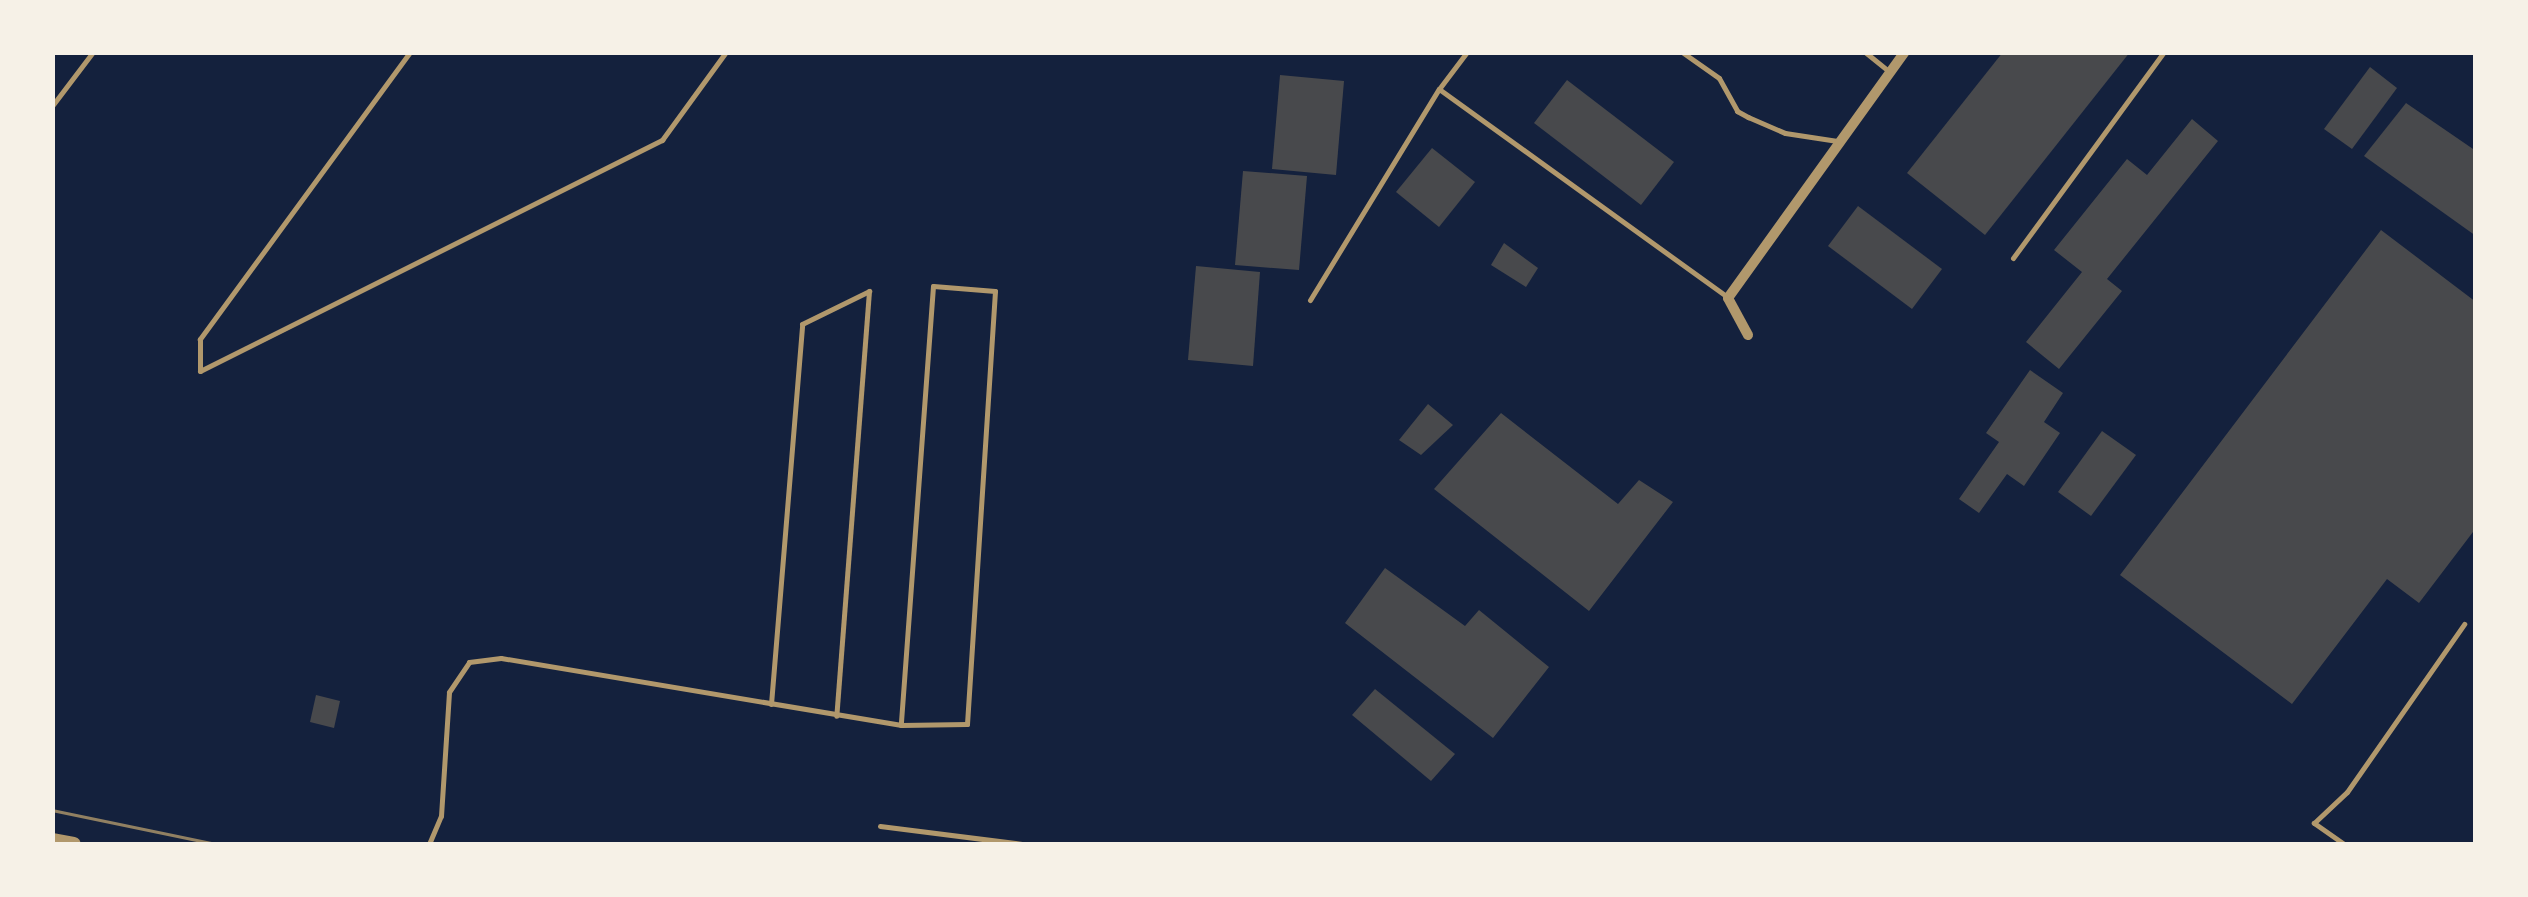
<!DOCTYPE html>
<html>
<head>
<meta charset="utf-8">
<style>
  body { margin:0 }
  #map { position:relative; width:2528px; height:897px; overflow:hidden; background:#14213d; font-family:"Golos Text",sans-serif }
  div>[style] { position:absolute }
  .building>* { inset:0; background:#48494c }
  .service>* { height:5px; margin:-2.5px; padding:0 2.5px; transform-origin:2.5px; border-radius:2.5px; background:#b1986c }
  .minor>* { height:10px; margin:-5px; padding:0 5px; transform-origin:5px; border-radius:5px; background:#b1986c }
  .tertiary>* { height:14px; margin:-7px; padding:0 7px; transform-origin:7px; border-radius:7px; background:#b1986c }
  .tram>* { height:2.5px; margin:-1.25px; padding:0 1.25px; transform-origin:1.25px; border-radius:1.25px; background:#918062 }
  span { translate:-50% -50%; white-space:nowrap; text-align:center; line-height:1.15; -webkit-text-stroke:9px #f6f1e7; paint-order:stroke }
  .frame { position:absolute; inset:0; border:55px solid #f6f1e7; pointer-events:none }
</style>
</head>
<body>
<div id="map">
  <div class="building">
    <div style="clip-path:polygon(2003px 52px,2130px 52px,1985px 235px,1907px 173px)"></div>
    <div style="clip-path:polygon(2370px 67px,2397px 88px,2352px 149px,2324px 129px)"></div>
    <div style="clip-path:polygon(1280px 75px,1344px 81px,1336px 175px,1272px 169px)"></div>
    <div style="clip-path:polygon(1567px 80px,1674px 162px,1641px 205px,1534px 123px)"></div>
    <div style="clip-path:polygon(2406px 103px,2476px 151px,2476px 236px,2364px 156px)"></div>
    <div style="clip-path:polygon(2192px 119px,2218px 141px,2107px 279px,2122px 291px,2059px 369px,2026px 342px,2082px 272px,2054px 250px,2127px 159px,2147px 175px)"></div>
    <div style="clip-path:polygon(1432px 148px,1475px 182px,1439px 227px,1396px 192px)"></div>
    <div style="clip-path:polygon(1243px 171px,1307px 176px,1299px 270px,1235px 265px)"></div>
    <div style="clip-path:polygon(1858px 206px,1942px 269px,1912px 309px,1828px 246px)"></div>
    <div style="clip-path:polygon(2381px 230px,2476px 302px,2476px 528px,2419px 603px,2387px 579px,2292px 704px,2120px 575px)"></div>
    <div style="clip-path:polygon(1504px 243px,1538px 268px,1526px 287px,1491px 265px)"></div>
    <div style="clip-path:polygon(1196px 266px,1260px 272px,1253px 366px,1188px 360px)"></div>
    <div style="clip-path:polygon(2030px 370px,2063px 393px,2044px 422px,2060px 433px,2024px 486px,2007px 474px,1979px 513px,1959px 499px,1999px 442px,1986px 433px)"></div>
    <div style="clip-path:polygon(1428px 404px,1453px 425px,1421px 455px,1399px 440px)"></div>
    <div style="clip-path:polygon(1501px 413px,1618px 504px,1639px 480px,1673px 502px,1589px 611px,1434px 489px)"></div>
    <div style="clip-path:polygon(2102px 431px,2136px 455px,2091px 516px,2058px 492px)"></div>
    <div style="clip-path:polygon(1385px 568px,1465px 626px,1479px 610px,1549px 667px,1493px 738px,1345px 623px)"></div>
    <div style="clip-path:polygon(1375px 689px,1455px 754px,1431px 781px,1352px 715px)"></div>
    <div style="clip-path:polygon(316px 695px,340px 701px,334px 728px,310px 722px)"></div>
  </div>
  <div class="service">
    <div style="left:410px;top:52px;width:356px;rotate:126.2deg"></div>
    <div style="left:200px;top:339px;width:32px;rotate:90deg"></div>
    <div style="left:200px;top:371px;width:517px;rotate:-26.57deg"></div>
    <div style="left:662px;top:140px;width:109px;rotate:-54deg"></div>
    <div style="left:1682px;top:52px;width:45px;rotate:35.1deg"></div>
    <div style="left:1719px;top:78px;width:38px;rotate:61deg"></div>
    <div style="left:1737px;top:111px;width:13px;rotate:29deg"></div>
    <div style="left:1748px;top:117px;width:40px;rotate:23.4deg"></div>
    <div style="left:1785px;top:133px;width:53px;rotate:8.7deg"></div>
    <div style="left:1865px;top:52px;width:32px;rotate:39deg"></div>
    <div style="left:1439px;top:89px;width:46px;rotate:-52.9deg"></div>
    <div style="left:52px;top:106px;width:68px;rotate:-52.8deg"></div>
    <div style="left:2013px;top:258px;width:255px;rotate:-53.8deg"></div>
    <div style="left:1310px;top:300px;width:247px;rotate:-58.6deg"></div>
    <div style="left:1439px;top:89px;width:354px;rotate:35.8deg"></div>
    <div style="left:771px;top:704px;width:381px;rotate:-85.3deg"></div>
    <div style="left:802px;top:324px;width:75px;rotate:-26.2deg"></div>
    <div style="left:869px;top:291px;width:426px;rotate:94.4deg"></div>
    <div style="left:880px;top:826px;width:143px;rotate:7.2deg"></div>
    <div style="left:429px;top:844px;width:30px;rotate:-67deg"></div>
    <div style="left:441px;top:816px;width:124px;rotate:-86.3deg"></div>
    <div style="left:449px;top:692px;width:36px;rotate:-56deg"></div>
    <div style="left:469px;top:662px;width:32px;rotate:-7deg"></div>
    <div style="left:501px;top:658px;width:406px;rotate:9.5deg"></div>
    <div style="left:901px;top:725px;width:66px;rotate:-0.9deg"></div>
    <div style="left:967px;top:724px;width:434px;rotate:-86.3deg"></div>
    <div style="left:995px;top:291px;width:62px;rotate:-175.4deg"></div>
    <div style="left:933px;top:286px;width:440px;rotate:94.2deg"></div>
    <div style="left:2344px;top:844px;width:37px;rotate:-145deg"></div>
    <div style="left:2314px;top:823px;width:45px;rotate:-43.2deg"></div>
    <div style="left:2347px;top:792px;width:205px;rotate:-55.1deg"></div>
  </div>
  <div class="minor">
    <div style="left:1748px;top:335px;width:42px;rotate:-118.4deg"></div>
    <div style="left:1728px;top:298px;width:303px;rotate:-54.3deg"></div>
  </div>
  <div class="tertiary">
    <div style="left:52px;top:840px;width:22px;rotate:10deg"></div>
  </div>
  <div class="tram">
    <div style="left:52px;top:810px;width:167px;rotate:11.7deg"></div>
  </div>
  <div class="frame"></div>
</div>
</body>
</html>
